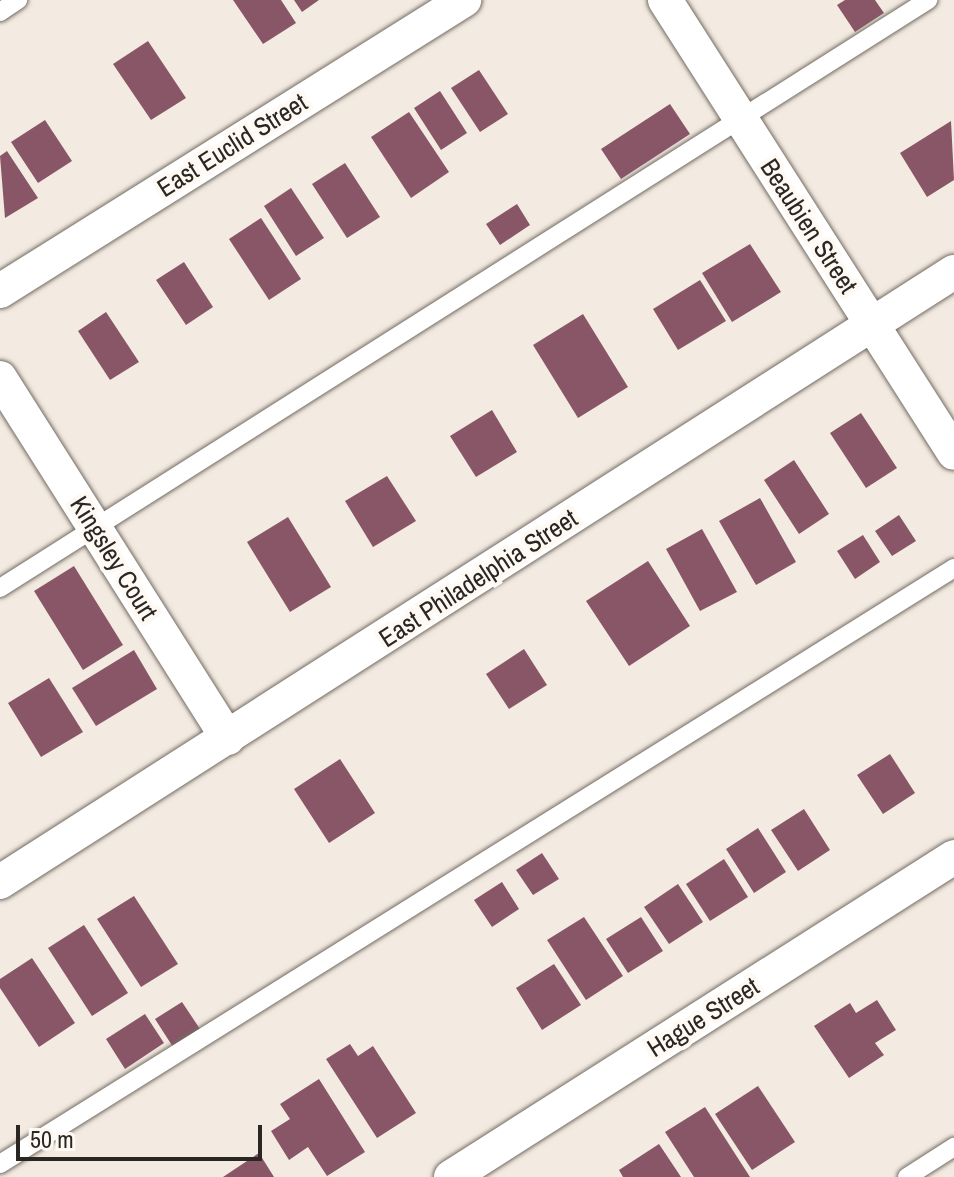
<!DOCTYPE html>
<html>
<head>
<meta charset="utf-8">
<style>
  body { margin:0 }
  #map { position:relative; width:954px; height:1177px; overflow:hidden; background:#f3ebe1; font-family:"Archivo Narrow",sans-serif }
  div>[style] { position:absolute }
  .building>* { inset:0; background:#895667 }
  .roads { filter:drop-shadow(0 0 2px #736b63) drop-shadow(0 0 2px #736b63) }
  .service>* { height:18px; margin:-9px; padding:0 9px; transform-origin:9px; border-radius:9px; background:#fff }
  .minor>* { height:34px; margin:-17px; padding:0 17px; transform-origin:17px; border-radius:17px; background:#fff }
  span { translate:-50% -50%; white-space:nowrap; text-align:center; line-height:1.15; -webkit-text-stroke:8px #fef9f3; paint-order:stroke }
  .street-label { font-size:26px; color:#2a2723 }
  .scale { position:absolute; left:16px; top:1125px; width:246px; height:36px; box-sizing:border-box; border:4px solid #2a2723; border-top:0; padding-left:10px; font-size:24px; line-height:28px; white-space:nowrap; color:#2a2723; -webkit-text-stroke:6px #fef9f3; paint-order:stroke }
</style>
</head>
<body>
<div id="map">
  <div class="building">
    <div style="clip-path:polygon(233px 0,281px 0,296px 23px,263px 44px)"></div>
    <div style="clip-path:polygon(294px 0,319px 0,302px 12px)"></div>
    <div style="clip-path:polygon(845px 0,875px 0,884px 13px,855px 32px,837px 5px)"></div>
    <div style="clip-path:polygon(148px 41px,186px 98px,151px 120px,113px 64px)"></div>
    <div style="clip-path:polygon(479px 70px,508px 114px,480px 132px,451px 88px)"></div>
    <div style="clip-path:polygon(440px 91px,467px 133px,441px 150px,414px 108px)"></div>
    <div style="clip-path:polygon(670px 104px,690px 134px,621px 179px,601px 149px)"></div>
    <div style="clip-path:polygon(409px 112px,449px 172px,411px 198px,371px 137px)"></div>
    <div style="clip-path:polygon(45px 120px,72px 161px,38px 183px,11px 142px)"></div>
    <div style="clip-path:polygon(951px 121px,954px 180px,927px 197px,900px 153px)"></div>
    <div style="clip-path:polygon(7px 151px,38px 198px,5px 218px,0 156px)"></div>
    <div style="clip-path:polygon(345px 163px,380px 217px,347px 238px,312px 184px)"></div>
    <div style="clip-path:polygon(291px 188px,324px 238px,296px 256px,264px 206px)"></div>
    <div style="clip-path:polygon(517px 204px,530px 225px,500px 245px,486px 224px)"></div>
    <div style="clip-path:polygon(261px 218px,301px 279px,269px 300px,229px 239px)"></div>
    <div style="clip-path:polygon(750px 244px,781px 292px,732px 322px,702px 273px)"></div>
    <div style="clip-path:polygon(184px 262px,213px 307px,186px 325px,156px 280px)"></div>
    <div style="clip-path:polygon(700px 280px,726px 321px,678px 350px,653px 309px)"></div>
    <div style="clip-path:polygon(106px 312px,139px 362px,110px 380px,78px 331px)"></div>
    <div style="clip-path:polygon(583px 314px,628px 387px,578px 418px,533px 345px)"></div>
    <div style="clip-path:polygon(492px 410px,517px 452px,476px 477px,450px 436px)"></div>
    <div style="clip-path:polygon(861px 413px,897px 468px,866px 488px,830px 433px)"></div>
    <div style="clip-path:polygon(794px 460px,829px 514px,799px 534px,764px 480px)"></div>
    <div style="clip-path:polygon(387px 476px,416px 521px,373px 547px,345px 501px)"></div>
    <div style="clip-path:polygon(760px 498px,796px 562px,756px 585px,719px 521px)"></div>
    <div style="clip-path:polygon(899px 515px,916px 541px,892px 556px,875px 531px)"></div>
    <div style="clip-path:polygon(288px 517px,331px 587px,290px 612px,247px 542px)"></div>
    <div style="clip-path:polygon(702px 529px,737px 592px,700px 611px,666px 549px)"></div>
    <div style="clip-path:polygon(863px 535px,880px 562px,855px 579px,837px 551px)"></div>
    <div style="clip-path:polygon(648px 561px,690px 626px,629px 666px,586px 601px)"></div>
    <div style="clip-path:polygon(74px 566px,123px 645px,83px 670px,34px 591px)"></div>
    <div style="clip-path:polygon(524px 649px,547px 685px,509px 709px,486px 674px)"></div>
    <div style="clip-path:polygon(134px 650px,157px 689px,96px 726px,72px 688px)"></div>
    <div style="clip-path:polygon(49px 678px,83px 732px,41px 757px,8px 703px)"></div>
    <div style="clip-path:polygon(890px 754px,915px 793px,883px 814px,857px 775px)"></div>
    <div style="clip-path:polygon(340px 759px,375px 813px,329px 843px,294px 789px)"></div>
    <div style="clip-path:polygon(804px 809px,830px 850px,798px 871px,771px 830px)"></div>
    <div style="clip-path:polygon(758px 828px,786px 872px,754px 893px,726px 849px)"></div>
    <div style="clip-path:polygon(542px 853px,559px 879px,533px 895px,516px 870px)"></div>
    <div style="clip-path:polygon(724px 859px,748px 897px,710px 921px,686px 884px)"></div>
    <div style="clip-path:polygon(502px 882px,519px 909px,492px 927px,474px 900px)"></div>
    <div style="clip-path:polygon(678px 884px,703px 922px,669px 944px,644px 907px)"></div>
    <div style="clip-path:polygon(134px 896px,178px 964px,141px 987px,97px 919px)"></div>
    <div style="clip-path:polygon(584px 917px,623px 976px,586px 1000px,547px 940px)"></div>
    <div style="clip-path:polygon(641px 917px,663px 951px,628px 973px,606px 939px)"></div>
    <div style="clip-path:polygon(84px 925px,128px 993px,92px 1016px,48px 948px)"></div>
    <div style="clip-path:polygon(32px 958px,75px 1023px,39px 1047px,0 988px,0 979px)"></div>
    <div style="clip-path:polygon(554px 964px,581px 1005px,542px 1030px,516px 988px)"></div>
    <div style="clip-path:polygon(877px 1000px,896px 1030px,875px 1043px,884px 1055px,849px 1078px,814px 1026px,850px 1003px,856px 1013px)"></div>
    <div style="clip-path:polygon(182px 1002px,200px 1029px,173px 1047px,155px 1019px)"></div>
    <div style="clip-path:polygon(145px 1014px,164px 1043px,125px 1069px,106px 1039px)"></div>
    <div style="clip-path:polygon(350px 1044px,358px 1056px,373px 1046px,416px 1113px,377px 1138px,326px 1059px)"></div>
    <div style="clip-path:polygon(319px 1079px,365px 1152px,327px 1176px,308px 1147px,289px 1160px,271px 1131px,290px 1119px,280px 1104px)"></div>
    <div style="clip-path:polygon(758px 1086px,795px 1142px,752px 1170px,715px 1114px)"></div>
    <div style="clip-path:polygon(705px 1107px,750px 1177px,694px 1177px,665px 1132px)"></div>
    <div style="clip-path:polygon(659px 1144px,681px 1177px,623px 1177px,619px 1170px)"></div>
    <div style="clip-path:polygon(259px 1153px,274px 1177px,223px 1177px)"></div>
  </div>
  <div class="roads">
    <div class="service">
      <div style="left:0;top:12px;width:22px;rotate:-34deg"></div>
      <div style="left:0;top:588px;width:1099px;rotate:-32.36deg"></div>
      <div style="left:0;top:1164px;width:1125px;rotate:-31.99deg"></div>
      <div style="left:907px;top:1177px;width:56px;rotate:-32.6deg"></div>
    </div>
    <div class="minor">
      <div style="left:665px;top:0;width:537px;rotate:57.46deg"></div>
      <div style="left:0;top:291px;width:548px;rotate:-32.09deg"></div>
      <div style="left:0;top:378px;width:426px;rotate:57.7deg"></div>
      <div style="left:0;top:882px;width:1132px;rotate:-32.6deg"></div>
      <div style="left:451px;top:1177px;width:596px;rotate:-32.46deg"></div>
    </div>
  </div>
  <div class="street-label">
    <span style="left:232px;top:145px;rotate:-32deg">East Euclid Street</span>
    <span style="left:809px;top:226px;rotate:57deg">Beaubien Street</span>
    <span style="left:114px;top:558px;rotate:58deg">Kingsley Court</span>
    <span style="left:478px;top:578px;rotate:-33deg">East Philadelphia Street</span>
    <span style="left:703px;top:1017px;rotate:-32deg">Hague Street</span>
  </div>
  <div class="scale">50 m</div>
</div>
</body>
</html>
